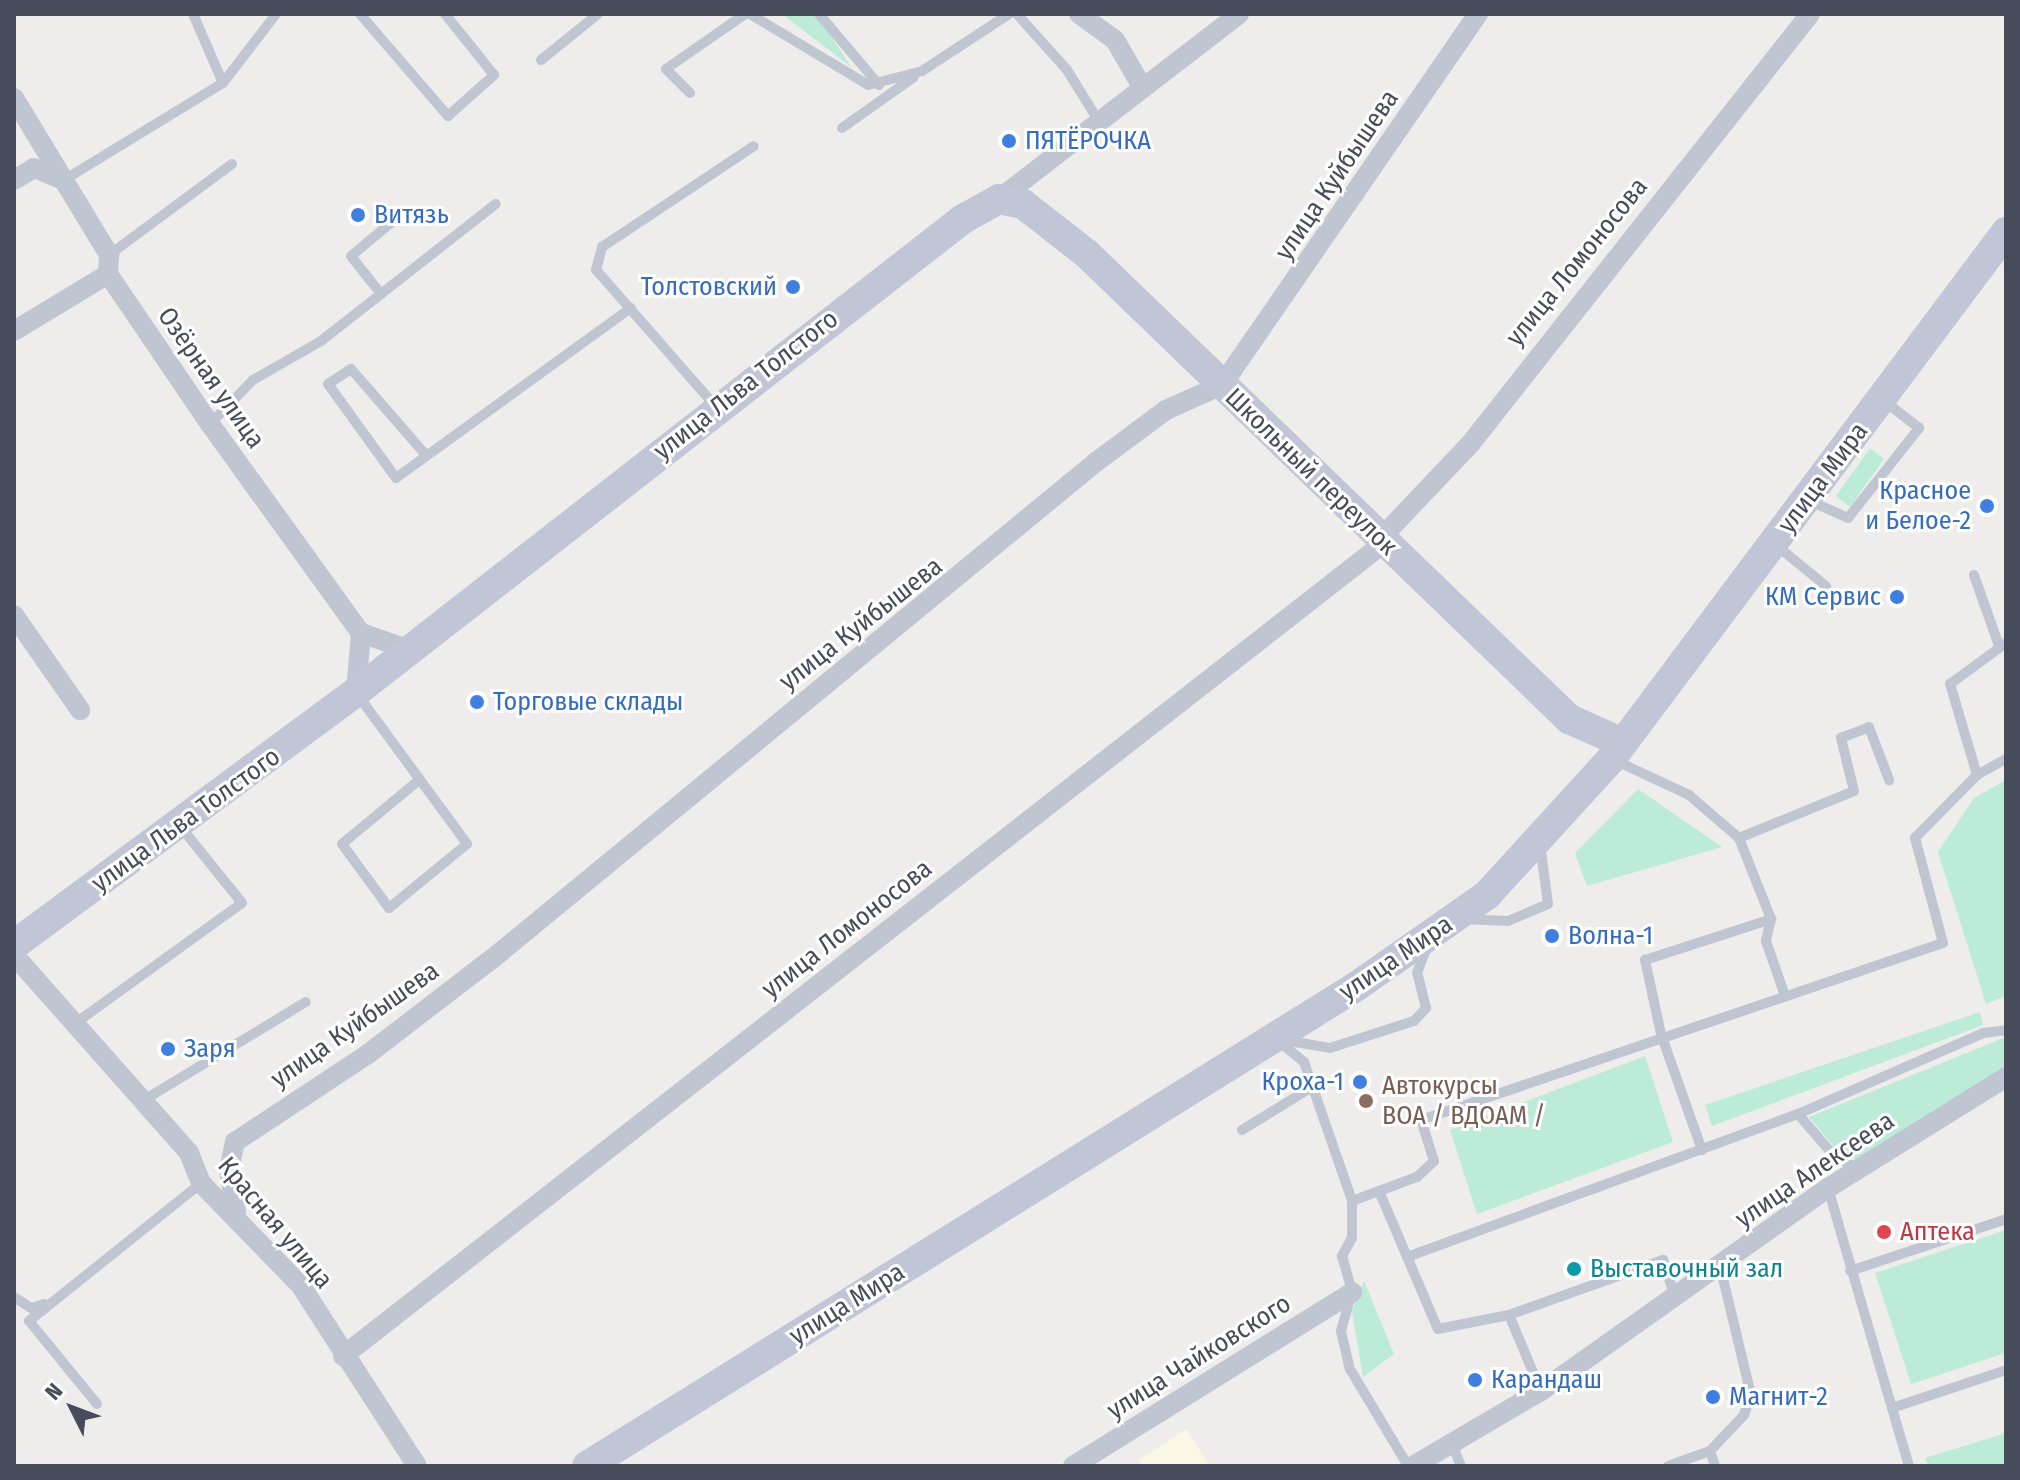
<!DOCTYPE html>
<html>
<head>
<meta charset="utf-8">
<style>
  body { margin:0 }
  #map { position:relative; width:2020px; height:1480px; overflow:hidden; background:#efedec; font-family:"Fira Sans Condensed",sans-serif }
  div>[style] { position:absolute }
  .commercial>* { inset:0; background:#faf8e5 }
  .green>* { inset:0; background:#bcebd8 }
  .lane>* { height:10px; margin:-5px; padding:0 5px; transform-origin:5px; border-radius:5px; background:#c0c6d1 }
  .street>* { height:20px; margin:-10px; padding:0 10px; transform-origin:10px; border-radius:10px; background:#c0c6d1 }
  .secondary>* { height:30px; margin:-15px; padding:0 15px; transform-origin:15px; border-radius:15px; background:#c0c6d5 }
  .dots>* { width:22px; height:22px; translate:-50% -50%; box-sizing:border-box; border:4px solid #fff; border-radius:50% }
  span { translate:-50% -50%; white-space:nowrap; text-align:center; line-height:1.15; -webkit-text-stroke:6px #fff; paint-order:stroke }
  .shop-label { font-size:26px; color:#366cbe }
  .left { translate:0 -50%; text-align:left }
  .right { translate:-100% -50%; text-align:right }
  .street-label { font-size:26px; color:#464c59 }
  .education-label { font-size:26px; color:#785e54 }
  .health-label { font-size:26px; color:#be3a42 }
  .culture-label { font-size:26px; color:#0d838f }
  .frame { position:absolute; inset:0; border:16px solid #464c59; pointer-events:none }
  .north { position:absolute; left:32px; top:1368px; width:80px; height:80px; -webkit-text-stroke:6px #fff; paint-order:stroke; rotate:312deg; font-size:22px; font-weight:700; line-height:32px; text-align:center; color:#464c59 }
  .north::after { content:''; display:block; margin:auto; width:28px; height:36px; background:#464c59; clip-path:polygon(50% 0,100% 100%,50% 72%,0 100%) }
</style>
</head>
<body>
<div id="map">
  <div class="commercial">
    <div style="clip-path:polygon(1186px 1429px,1210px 1466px,1142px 1466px,1139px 1460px)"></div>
  </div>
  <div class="green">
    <div style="clip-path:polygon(782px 14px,817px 14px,851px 67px)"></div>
    <div style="clip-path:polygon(1870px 448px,1884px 459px,1850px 507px,1836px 496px)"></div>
    <div style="clip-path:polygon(2006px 780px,2006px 996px,1986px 1004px,1938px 852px,1974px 798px)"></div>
    <div style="clip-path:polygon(1638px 789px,1722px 847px,1587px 886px,1575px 853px)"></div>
    <div style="clip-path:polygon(1980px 1012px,1983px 1025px,1712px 1126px,1705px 1105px)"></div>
    <div style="clip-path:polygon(2006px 1037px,2006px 1070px,1858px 1160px,1839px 1153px,1809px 1117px)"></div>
    <div style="clip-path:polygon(1645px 1056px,1673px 1142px,1477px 1214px,1450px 1130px)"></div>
    <div style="clip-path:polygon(2006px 1230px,2006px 1353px,1911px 1384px,1875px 1273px)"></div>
    <div style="clip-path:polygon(1364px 1281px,1394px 1354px,1363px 1377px,1352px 1311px)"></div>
    <div style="clip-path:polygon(2006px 1433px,2006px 1466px,1928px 1466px,1925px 1458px)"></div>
  </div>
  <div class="lane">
    <div style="left:193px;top:14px;width:75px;rotate:66.5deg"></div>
    <div style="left:360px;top:14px;width:135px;rotate:49.2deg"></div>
    <div style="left:448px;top:116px;width:62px;rotate:-41.7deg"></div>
    <div style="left:494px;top:75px;width:78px;rotate:-128.8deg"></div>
    <div style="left:750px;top:14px;width:138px;rotate:31deg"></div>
    <div style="left:868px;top:85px;width:56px;rotate:-14.5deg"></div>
    <div style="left:922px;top:71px;width:104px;rotate:-33.2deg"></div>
    <div style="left:819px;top:14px;width:93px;rotate:49.8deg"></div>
    <div style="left:1017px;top:14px;width:75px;rotate:48.2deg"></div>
    <div style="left:1067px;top:70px;width:59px;rotate:58.2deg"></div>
    <div style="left:541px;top:60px;width:73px;rotate:-38.9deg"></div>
    <div style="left:690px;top:93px;width:34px;rotate:-135deg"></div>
    <div style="left:666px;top:69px;width:96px;rotate:-34.8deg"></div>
    <div style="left:842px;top:128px;width:88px;rotate:-35.3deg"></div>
    <div style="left:64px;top:180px;width:186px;rotate:-31.4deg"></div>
    <div style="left:223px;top:83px;width:87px;rotate:-52.5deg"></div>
    <div style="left:109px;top:255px;width:153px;rotate:-36.5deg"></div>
    <div style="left:381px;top:294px;width:48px;rotate:-128.3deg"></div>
    <div style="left:351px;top:256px;width:55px;rotate:-39.8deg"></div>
    <div style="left:717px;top:408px;width:184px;rotate:-131.2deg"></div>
    <div style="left:596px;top:270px;width:24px;rotate:-75deg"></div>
    <div style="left:602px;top:247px;width:182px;rotate:-33.6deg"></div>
    <div style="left:210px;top:424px;width:62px;rotate:-45.7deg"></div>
    <div style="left:253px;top:380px;width:78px;rotate:-29.8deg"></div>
    <div style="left:321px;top:341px;width:222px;rotate:-38.1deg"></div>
    <div style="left:425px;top:454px;width:113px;rotate:-131deg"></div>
    <div style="left:351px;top:369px;width:27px;rotate:147deg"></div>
    <div style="left:328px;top:384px;width:116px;rotate:54.1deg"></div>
    <div style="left:396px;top:478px;width:290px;rotate:-35.9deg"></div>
    <div style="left:1808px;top:500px;width:44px;rotate:24.2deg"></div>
    <div style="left:1848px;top:518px;width:115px;rotate:-51.7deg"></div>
    <div style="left:1919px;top:428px;width:46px;rotate:-142.1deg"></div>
    <div style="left:1776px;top:545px;width:65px;rotate:39.4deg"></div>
    <div style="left:1974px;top:575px;width:75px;rotate:70.6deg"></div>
    <div style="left:357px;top:694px;width:186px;rotate:53.7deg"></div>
    <div style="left:467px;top:844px;width:101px;rotate:140.6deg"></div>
    <div style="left:389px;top:908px;width:79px;rotate:-126.3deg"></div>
    <div style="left:342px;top:844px;width:100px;rotate:-39.7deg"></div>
    <div style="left:1614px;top:760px;width:83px;rotate:25deg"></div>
    <div style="left:1689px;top:795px;width:66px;rotate:40.7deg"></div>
    <div style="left:1739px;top:838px;width:87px;rotate:68.4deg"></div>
    <div style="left:1771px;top:919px;width:23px;rotate:103deg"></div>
    <div style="left:1766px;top:941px;width:58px;rotate:70.9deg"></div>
    <div style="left:1977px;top:775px;width:95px;rotate:-106.5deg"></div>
    <div style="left:1950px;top:684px;width:69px;rotate:-36.2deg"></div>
    <div style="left:1739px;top:838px;width:124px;rotate:-22.2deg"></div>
    <div style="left:1854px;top:791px;width:55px;rotate:-103.8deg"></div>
    <div style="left:1841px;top:738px;width:30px;rotate:-21deg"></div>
    <div style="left:1869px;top:727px;width:57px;rotate:69.3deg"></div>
    <div style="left:1464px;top:919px;width:44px;rotate:2.6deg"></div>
    <div style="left:1508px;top:921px;width:43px;rotate:-23deg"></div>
    <div style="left:1548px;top:904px;width:62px;rotate:-97.5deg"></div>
    <div style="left:77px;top:1022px;width:203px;rotate:-35.8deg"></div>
    <div style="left:242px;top:903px;width:99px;rotate:-128.8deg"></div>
    <div style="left:1277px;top:1040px;width:35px;rotate:39deg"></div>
    <div style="left:1304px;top:1062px;width:147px;rotate:70.9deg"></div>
    <div style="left:1352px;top:1201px;width:37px;rotate:90deg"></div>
    <div style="left:1352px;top:1238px;width:21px;rotate:119deg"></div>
    <div style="left:1342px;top:1256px;width:37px;rotate:74deg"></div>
    <div style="left:1352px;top:1292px;width:41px;rotate:105.8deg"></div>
    <div style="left:1341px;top:1331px;width:39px;rotate:77deg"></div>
    <div style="left:1350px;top:1369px;width:113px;rotate:59.1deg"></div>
    <div style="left:1284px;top:1040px;width:47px;rotate:9.9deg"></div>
    <div style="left:1330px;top:1048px;width:88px;rotate:-17.8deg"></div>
    <div style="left:1414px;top:1021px;width:18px;rotate:-47deg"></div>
    <div style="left:1426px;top:1008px;width:36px;rotate:-104deg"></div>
    <div style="left:1417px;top:973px;width:26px;rotate:-69deg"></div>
    <div style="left:144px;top:1100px;width:189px;rotate:-31.2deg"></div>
    <div style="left:1798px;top:1114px;width:57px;rotate:49.3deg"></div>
    <div style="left:1835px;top:1157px;width:25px;rotate:26deg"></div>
    <div style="left:1242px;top:1130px;width:82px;rotate:-31.6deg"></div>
    <div style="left:1702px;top:1150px;width:123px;rotate:-109.5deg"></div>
    <div style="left:1661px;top:1034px;width:76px;rotate:-102.2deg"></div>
    <div style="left:1645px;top:960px;width:133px;rotate:-18deg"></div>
    <div style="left:1828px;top:1188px;width:229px;rotate:73.8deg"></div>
    <div style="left:1892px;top:1408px;width:120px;rotate:-18.4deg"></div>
    <div style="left:1379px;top:1191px;width:150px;rotate:66.9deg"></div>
    <div style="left:1438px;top:1329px;width:72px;rotate:-11.2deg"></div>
    <div style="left:1509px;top:1315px;width:82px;rotate:67.2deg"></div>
    <div style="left:1352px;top:1201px;width:69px;rotate:-20.3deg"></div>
    <div style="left:1417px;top:1177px;width:23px;rotate:-43deg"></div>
    <div style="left:1434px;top:1161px;width:43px;rotate:-107.6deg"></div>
    <div style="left:1421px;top:1120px;width:551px;rotate:-18.73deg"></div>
    <div style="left:1943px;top:943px;width:109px;rotate:-104.9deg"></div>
    <div style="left:1915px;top:838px;width:88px;rotate:-45.5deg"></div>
    <div style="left:1977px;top:775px;width:33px;rotate:-29deg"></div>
    <div style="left:1407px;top:1257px;width:416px;rotate:-20.1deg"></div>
    <div style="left:1798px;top:1114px;width:202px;rotate:-23.6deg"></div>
    <div style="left:1983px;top:1033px;width:23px;rotate:-7deg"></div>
    <div style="left:1850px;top:1271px;width:164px;rotate:-18.4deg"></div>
    <div style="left:14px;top:1297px;width:20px;rotate:33deg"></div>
    <div style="left:31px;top:1308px;width:14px;rotate:-17deg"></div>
    <div style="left:1509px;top:1315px;width:164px;rotate:-19.7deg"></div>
    <div style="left:1663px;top:1260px;width:38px;rotate:72deg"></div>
    <div style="left:97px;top:1404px;width:107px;rotate:-129.3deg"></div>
    <div style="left:29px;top:1321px;width:221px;rotate:-38.7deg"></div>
    <div style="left:1892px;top:1408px;width:60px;rotate:73.7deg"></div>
    <div style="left:1452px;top:1444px;width:24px;rotate:68deg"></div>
    <div style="left:1668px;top:1466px;width:45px;rotate:-19.7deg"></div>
    <div style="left:1715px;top:1466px;width:16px;rotate:-108deg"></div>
    <div style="left:1710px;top:1451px;width:50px;rotate:-46.6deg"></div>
    <div style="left:1744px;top:1415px;width:21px;rotate:-71deg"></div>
    <div style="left:1751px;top:1395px;width:133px;rotate:-103.5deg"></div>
  </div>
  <div class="street">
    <div style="left:1079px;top:14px;width:44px;rotate:35.8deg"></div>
    <div style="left:1115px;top:40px;width:52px;rotate:60deg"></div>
    <div style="left:14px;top:98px;width:184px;rotate:58.8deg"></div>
    <div style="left:109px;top:255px;width:19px;rotate:93deg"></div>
    <div style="left:108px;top:274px;width:181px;rotate:55.8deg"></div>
    <div style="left:210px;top:424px;width:258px;rotate:54.2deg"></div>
    <div style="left:361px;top:633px;width:52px;rotate:19.1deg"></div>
    <div style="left:14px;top:180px;width:23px;rotate:-31deg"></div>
    <div style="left:34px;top:168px;width:32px;rotate:22deg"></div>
    <div style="left:999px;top:199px;width:303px;rotate:-37.6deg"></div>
    <div style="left:14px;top:331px;width:110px;rotate:-31.2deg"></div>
    <div style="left:1380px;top:539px;width:132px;rotate:-46.5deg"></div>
    <div style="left:1471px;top:443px;width:547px;rotate:-51.68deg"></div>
    <div style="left:14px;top:615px;width:116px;rotate:55.2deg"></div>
    <div style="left:356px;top:692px;width:59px;rotate:-85.2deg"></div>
    <div style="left:14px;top:955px;width:264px;rotate:48.5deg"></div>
    <div style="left:189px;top:1153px;width:32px;rotate:68deg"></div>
    <div style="left:201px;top:1183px;width:144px;rotate:45.8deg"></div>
    <div style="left:301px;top:1286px;width:214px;rotate:57.2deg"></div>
    <div style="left:236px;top:1212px;width:43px;rotate:-99.5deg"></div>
    <div style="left:229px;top:1170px;width:29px;rotate:-78deg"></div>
    <div style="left:235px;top:1142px;width:159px;rotate:-33.5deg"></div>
    <div style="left:368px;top:1054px;width:156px;rotate:-37.5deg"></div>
    <div style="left:492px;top:959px;width:782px;rotate:-39.45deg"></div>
    <div style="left:1096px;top:462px;width:87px;rotate:-36.6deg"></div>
    <div style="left:1166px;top:410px;width:61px;rotate:-24.1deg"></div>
    <div style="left:1222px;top:385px;width:451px;rotate:-55.4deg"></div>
    <div style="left:343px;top:1356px;width:1321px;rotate:-37.99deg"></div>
    <div style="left:1073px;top:1466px;width:329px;rotate:-31.9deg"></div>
    <div style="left:1413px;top:1466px;width:148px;rotate:-30.4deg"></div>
    <div style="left:1541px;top:1391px;width:352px;rotate:-35.3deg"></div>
    <div style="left:1828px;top:1188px;width:210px;rotate:-31.9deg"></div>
  </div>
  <div class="secondary">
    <div style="left:14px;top:945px;width:425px;rotate:-36.5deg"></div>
    <div style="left:356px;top:692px;width:770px;rotate:-37.93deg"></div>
    <div style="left:963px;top:219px;width:41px;rotate:-29.1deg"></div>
    <div style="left:999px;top:199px;width:25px;rotate:12deg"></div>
    <div style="left:1023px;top:204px;width:81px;rotate:38deg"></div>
    <div style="left:1087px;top:254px;width:670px;rotate:43.97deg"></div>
    <div style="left:1569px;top:719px;width:59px;rotate:24deg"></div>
    <div style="left:587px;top:1466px;width:907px;rotate:-31.94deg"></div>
    <div style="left:1357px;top:986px;width:159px;rotate:-35deg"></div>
    <div style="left:1487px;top:895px;width:184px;rotate:-47.6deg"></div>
    <div style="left:1611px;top:759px;width:659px;rotate:-53.15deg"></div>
  </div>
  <div class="dots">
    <div style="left:1009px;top:141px;background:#3f7fe0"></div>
    <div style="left:358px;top:215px;background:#3f7fe0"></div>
    <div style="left:793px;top:287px;background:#3f7fe0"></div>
    <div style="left:1987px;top:506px;background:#3f7fe0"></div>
    <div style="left:1897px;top:597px;background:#3f7fe0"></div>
    <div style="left:477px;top:702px;background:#3f7fe0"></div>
    <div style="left:1552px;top:936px;background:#3f7fe0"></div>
    <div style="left:168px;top:1049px;background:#3f7fe0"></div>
    <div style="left:1360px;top:1082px;background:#3f7fe0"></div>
    <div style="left:1366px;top:1101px;background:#8d6e63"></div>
    <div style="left:1884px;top:1232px;background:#e0444e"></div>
    <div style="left:1574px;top:1269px;background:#0f9aa8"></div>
    <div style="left:1475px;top:1380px;background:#3f7fe0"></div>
    <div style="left:1713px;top:1397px;background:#3f7fe0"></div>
  </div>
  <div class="shop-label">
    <span class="left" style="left:1025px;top:141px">ПЯТЁРОЧКА</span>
    <span class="left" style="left:374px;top:215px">Витязь</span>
    <span class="right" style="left:777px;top:287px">Толстовский</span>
    <span class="right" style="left:1971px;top:506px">Красное<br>и Белое-2</span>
    <span class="right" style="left:1881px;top:597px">КМ Сервис</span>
    <span class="left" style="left:493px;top:702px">Торговые склады</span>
    <span class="left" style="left:1568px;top:936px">Волна-1</span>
    <span class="left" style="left:184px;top:1049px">Заря</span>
    <span class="right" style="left:1344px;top:1082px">Кроха-1</span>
    <span class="left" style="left:1491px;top:1380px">Карандаш</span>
    <span class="left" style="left:1729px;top:1397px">Магнит-2</span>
  </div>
  <div class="street-label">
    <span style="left:1337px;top:175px;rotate:-56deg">улица Куйбышева</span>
    <span style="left:1577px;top:262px;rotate:-51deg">улица Ломоносова</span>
    <span style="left:211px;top:378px;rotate:55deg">Озёрная улица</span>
    <span style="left:746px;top:385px;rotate:-38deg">улица Льва Толстого</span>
    <span style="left:1311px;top:472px;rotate:44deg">Школьный переулок</span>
    <span style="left:1823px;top:478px;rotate:-53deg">улица Мира</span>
    <span style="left:861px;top:624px;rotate:-38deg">улица Куйбышева</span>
    <span style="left:186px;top:820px;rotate:-36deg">улица Льва Толстого</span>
    <span style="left:847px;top:929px;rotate:-38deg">улица Ломоносова</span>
    <span style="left:1396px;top:958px;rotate:-34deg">улица Мира</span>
    <span style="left:355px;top:1025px;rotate:-35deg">улица Куйбышева</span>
    <span style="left:1815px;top:1170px;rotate:-34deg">улица Алексеева</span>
    <span style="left:275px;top:1223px;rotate:50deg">Красная улица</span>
    <span style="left:847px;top:1304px;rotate:-32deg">улица Мира</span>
    <span style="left:1199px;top:1357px;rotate:-32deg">улица Чайковского</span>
  </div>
  <div class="education-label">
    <span class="left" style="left:1382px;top:1101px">Автокурсы<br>ВОА / ВДОАМ /</span>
  </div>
  <div class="health-label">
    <span class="left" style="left:1900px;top:1232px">Аптека</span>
  </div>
  <div class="culture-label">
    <span class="left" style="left:1590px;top:1269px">Выставочный зал</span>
  </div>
  <div class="frame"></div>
  <div class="north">N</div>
</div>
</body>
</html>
